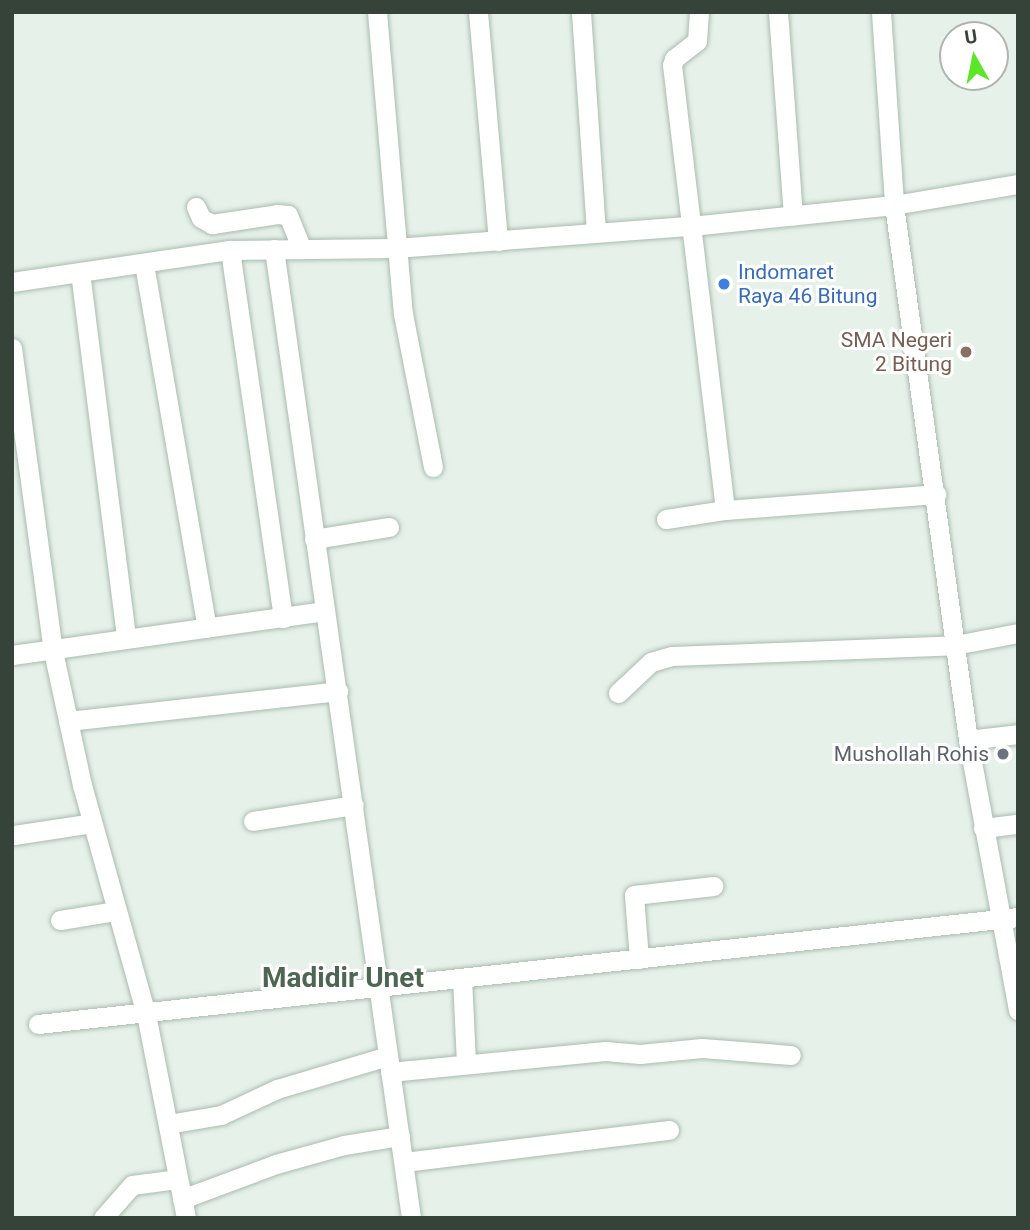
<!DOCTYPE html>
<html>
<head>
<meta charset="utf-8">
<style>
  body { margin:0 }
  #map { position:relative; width:1030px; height:1230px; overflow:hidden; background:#e6f1e9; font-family:Roboto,sans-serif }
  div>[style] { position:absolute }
  .roads { filter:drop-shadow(0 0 2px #a9bcae) drop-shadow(0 0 2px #a9bcae) }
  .minor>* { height:19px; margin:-9.5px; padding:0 9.5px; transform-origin:9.5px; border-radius:9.5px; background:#fff }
  .dots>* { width:19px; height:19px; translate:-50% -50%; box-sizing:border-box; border:4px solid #fff; border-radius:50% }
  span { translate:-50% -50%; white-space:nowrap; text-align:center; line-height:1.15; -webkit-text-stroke:6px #fff; paint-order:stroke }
  .shop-label { font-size:21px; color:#366cbe }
  .left { translate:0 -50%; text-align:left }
  .education-label { font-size:21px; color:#785e54 }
  .right { translate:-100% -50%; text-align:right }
  .worship-label { font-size:21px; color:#5b616d }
  .district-label { font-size:28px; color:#4e6552; font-weight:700 }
  .frame { position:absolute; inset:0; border:14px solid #364338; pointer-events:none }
  .north { position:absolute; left:939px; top:21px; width:70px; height:70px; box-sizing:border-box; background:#fff; border:2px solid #afb4af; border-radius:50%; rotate:351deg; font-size:19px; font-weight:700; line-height:28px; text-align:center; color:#364338 }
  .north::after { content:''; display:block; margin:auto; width:24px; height:32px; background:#5ce628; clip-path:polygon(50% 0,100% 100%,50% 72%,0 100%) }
</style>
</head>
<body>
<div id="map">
  <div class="roads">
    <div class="minor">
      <div style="left:377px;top:12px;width:303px;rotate:85.1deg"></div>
      <div style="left:403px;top:314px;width:156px;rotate:78.9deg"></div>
      <div style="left:478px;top:12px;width:230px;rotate:85deg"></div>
      <div style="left:581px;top:12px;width:220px;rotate:86.1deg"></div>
      <div style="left:699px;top:12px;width:29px;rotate:94deg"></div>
      <div style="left:697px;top:41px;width:29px;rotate:142deg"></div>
      <div style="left:674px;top:59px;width:6px;rotate:108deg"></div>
      <div style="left:672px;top:65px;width:448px;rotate:83.2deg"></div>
      <div style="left:778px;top:12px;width:204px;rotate:85.8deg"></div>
      <div style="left:881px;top:12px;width:193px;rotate:86.1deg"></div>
      <div style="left:894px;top:205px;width:540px;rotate:82.12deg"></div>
      <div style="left:968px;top:740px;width:275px;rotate:79.5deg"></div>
      <div style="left:196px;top:207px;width:12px;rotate:66deg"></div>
      <div style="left:201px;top:218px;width:13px;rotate:29deg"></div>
      <div style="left:212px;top:224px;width:66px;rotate:-8.7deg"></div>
      <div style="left:277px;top:214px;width:11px;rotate:5deg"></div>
      <div style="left:288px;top:215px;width:37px;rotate:68deg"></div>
      <div style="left:274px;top:249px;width:979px;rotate:81.95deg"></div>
      <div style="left:230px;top:250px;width:372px;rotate:81.8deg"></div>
      <div style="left:144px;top:264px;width:369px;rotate:80.2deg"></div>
      <div style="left:80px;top:272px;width:369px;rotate:82.8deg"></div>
      <div style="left:12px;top:282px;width:220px;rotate:-8.4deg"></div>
      <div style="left:230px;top:250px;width:165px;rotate:-0.7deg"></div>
      <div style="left:395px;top:248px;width:297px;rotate:-4.3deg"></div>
      <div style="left:691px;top:226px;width:204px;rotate:-5.9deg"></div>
      <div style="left:894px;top:205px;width:126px;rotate:-9.6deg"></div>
      <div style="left:12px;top:348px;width:306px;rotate:82.3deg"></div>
      <div style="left:53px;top:651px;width:137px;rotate:77.8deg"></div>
      <div style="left:82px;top:785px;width:238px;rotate:74.4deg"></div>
      <div style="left:146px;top:1014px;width:208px;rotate:78.9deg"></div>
      <div style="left:666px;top:519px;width:60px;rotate:-8.7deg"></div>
      <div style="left:725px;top:510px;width:212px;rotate:-4.3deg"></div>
      <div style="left:314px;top:539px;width:76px;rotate:-9.1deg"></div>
      <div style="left:12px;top:655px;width:316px;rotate:-8deg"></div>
      <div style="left:618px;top:693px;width:45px;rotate:-43.2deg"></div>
      <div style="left:651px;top:662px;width:22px;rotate:-16deg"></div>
      <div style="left:672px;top:656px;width:283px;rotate:-2.2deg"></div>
      <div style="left:955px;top:645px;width:64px;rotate:-10.8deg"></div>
      <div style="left:68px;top:721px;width:272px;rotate:-6.3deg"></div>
      <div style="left:968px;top:740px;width:50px;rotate:-6.8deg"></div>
      <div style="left:253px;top:821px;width:102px;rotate:-9deg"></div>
      <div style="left:983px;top:828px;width:35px;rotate:-7deg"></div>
      <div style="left:14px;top:835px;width:79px;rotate:-8.7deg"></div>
      <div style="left:60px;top:920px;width:57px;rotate:-9.1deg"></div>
      <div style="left:639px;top:959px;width:64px;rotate:-94.5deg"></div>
      <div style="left:634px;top:895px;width:80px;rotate:-6.5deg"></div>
      <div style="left:462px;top:978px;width:85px;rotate:87.3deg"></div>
      <div style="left:38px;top:1024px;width:986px;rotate:-6.23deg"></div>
      <div style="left:390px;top:1072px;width:216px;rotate:-5.6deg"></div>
      <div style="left:605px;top:1051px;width:35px;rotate:5deg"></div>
      <div style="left:640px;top:1054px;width:62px;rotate:-5.5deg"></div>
      <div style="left:702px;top:1048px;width:89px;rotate:4.5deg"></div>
      <div style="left:168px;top:1124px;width:54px;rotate:-9.6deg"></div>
      <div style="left:221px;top:1115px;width:62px;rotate:-24.9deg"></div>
      <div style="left:277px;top:1089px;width:116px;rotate:-16.6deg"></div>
      <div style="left:404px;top:1162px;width:267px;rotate:-6.9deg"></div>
      <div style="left:182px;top:1199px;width:100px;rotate:-20.4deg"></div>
      <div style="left:276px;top:1164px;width:71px;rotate:-15.6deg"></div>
      <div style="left:344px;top:1145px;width:57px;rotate:-9.1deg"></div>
      <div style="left:103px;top:1218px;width:44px;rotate:-48.7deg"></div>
      <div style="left:132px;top:1185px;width:45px;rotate:-7.6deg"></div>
    </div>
  </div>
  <div class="dots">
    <div style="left:724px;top:284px;background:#3f7fe0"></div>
    <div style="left:966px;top:352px;background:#8d6e63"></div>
    <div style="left:1003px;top:754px;background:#6b7280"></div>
  </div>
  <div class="shop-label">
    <span class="left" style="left:738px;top:284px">Indomaret<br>Raya 46 Bitung</span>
  </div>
  <div class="education-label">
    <span class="right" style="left:952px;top:352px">SMA Negeri<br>2 Bitung</span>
  </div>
  <div class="worship-label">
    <span class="right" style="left:989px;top:754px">Mushollah Rohis</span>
  </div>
  <div class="district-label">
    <span style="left:343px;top:978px">Madidir Unet</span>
  </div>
  <div class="frame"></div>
  <div class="north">U</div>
</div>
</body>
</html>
